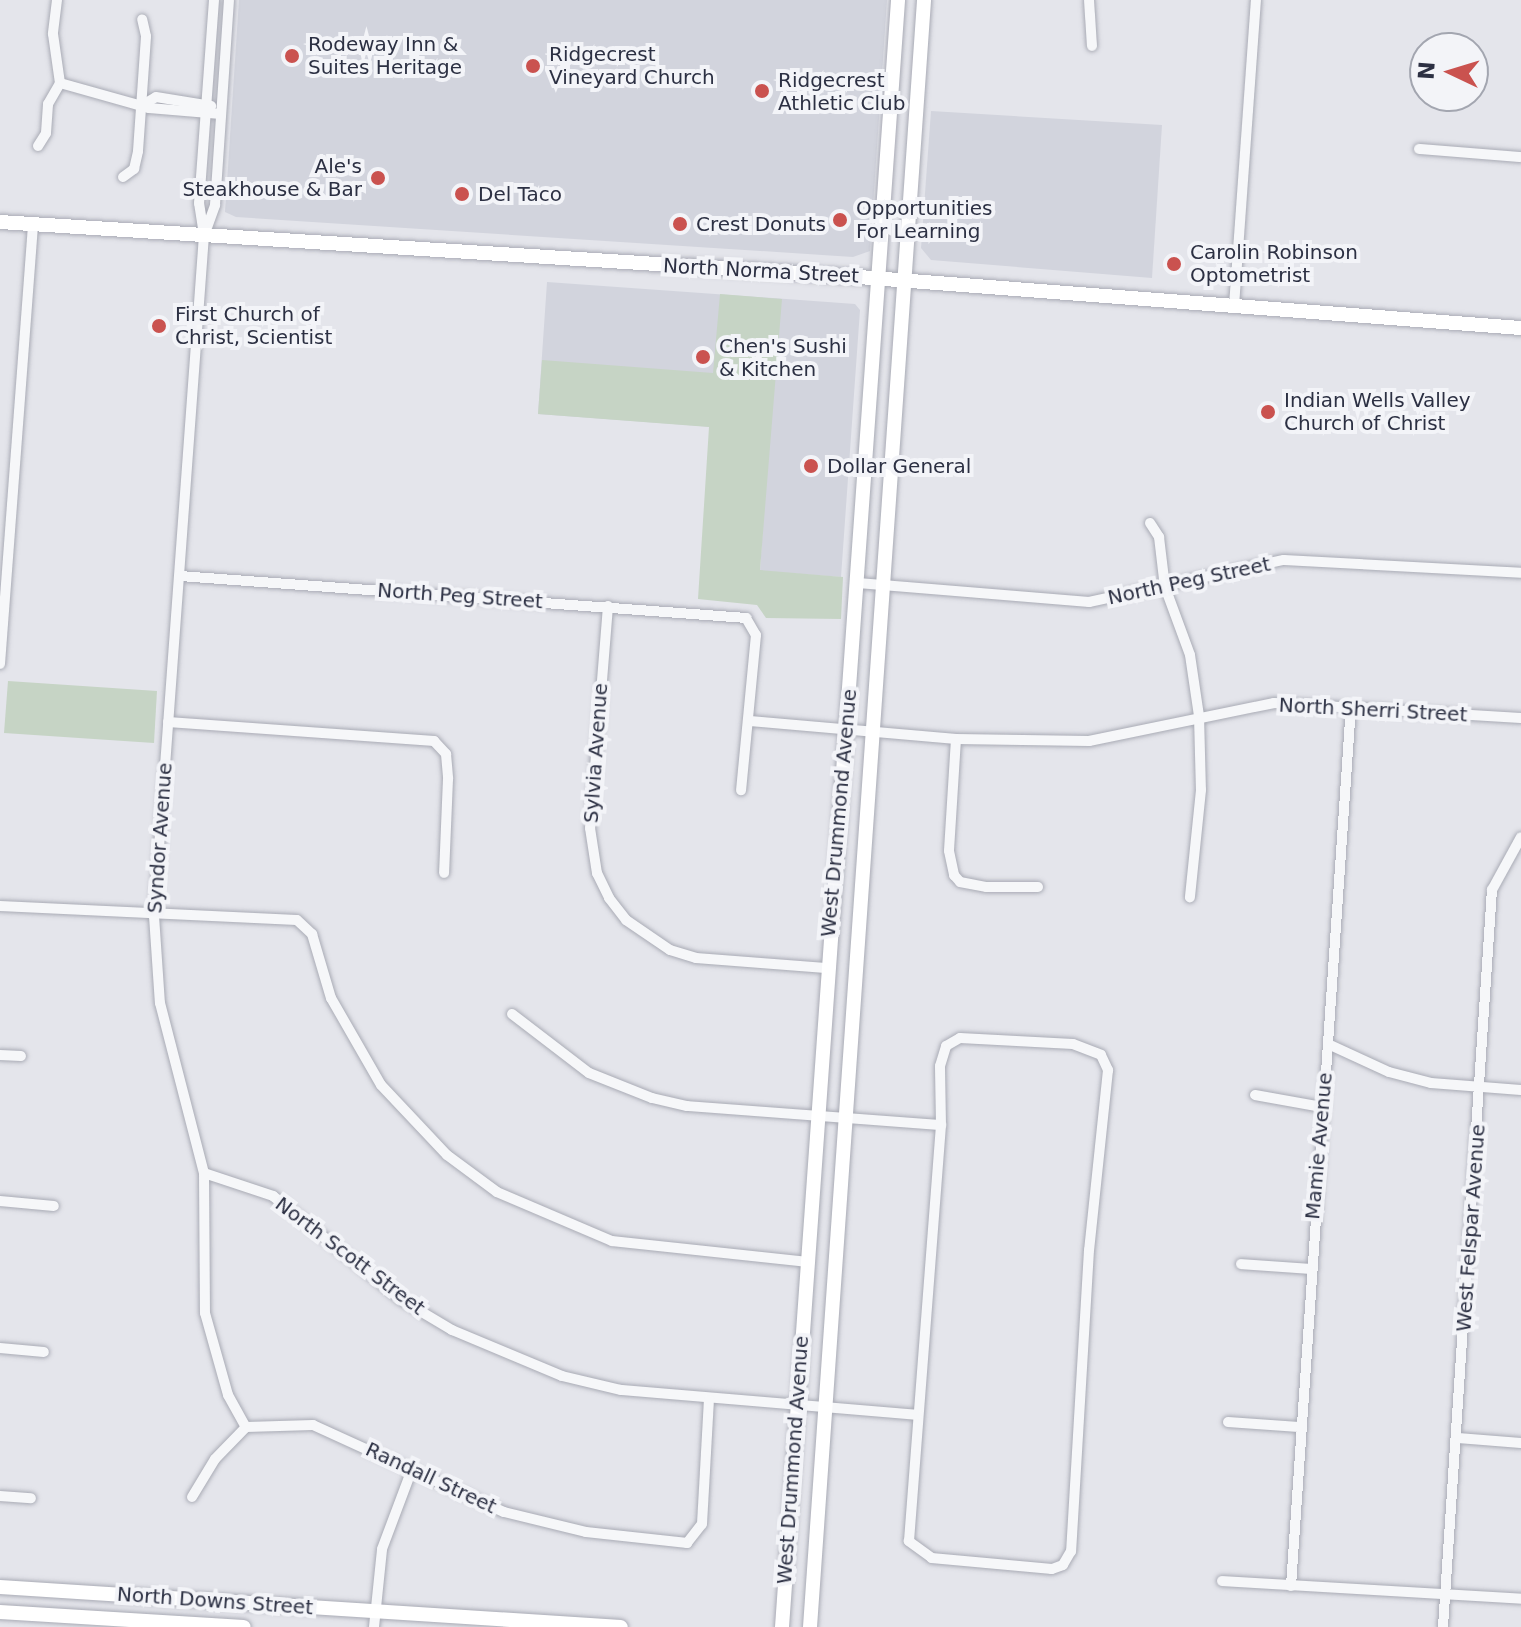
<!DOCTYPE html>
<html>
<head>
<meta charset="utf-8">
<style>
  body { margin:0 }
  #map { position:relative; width:1521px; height:1627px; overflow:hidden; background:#e4e5eb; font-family:"DejaVu Sans",sans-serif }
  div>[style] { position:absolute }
  .built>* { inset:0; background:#d2d4dd }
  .green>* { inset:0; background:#c6d4c5 }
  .roads { filter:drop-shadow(0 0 2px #a9abb5) drop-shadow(0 0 2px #a9abb5) }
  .street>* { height:10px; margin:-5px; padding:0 5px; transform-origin:5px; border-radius:5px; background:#f6f7f9 }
  .secondary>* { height:14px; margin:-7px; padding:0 7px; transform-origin:7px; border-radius:7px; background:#fff }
  .dots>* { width:22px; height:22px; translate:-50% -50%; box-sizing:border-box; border:4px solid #f3f4f8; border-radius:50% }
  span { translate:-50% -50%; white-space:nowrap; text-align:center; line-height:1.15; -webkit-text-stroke:8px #f3f4f8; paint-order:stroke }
  .poi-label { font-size:20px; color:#2c3043 }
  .left { translate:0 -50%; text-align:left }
  .right { translate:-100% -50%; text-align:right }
  .street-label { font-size:20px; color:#2c3043 }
  .north { position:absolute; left:1409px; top:32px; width:80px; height:80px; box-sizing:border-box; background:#f3f4f8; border:2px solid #a3a6b0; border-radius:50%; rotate:274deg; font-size:22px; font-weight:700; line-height:32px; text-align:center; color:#2c3043 }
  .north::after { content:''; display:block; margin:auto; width:28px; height:36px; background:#ca524f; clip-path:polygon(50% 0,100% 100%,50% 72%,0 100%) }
</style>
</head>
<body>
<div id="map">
  <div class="built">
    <div style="clip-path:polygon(239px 0,887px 0,870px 251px,853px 257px,236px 217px,225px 212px)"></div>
    <div style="clip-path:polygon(931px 111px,1162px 125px,1152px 278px,931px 260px,921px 248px)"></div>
    <div style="clip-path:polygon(547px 282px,855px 304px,860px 310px,841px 577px,760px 571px,769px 431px,538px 414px)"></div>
  </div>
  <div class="green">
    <div style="clip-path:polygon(720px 294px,782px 299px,760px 570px,843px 577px,841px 619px,766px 618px,757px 605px,698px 599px,709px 427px,538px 414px,542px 360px,713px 373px)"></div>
    <div style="clip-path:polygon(8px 681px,157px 691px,154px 743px,4px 733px)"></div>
  </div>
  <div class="roads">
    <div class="street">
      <div style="left:57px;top:0;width:34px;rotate:97deg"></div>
      <div style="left:53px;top:34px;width:49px;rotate:81.9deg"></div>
      <div style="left:60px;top:83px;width:92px;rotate:15.7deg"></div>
      <div style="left:149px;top:108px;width:72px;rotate:4.8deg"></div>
      <div style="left:214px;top:0;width:204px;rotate:94.2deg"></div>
      <div style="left:199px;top:203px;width:32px;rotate:81deg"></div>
      <div style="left:204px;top:235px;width:683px;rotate:94.2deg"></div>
      <div style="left:154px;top:916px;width:87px;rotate:86.1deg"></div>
      <div style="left:160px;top:1003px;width:176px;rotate:75.5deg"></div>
      <div style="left:204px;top:1173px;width:140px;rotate:89.6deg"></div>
      <div style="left:205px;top:1313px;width:85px;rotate:74.3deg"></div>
      <div style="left:228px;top:1395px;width:37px;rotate:61deg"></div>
      <div style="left:1089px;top:0;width:46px;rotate:86.3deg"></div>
      <div style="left:141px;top:106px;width:17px;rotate:-31deg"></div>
      <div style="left:156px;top:97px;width:56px;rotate:9.3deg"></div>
      <div style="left:38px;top:146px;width:15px;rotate:-58deg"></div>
      <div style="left:46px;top:133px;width:29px;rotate:-86deg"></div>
      <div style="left:48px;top:104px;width:24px;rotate:-60deg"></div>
      <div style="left:1419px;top:149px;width:102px;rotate:4.5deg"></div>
      <div style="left:123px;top:177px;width:14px;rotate:-36deg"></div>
      <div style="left:134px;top:169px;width:18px;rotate:-77deg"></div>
      <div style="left:138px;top:151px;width:115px;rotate:-86deg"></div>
      <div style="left:146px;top:36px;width:17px;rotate:-103deg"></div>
      <div style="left:205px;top:233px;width:30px;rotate:-70deg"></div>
      <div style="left:215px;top:205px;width:205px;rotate:-86.1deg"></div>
      <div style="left:1234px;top:306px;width:307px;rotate:-85.9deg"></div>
      <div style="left:1150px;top:523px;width:17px;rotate:57deg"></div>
      <div style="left:1159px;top:537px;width:50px;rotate:83.2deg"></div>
      <div style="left:1165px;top:587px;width:72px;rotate:69.8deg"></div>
      <div style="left:1190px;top:655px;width:62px;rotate:81.6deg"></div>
      <div style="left:1199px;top:716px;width:74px;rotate:88.5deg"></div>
      <div style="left:1201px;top:790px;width:108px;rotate:95.9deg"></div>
      <div style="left:180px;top:576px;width:568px;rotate:4.24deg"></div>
      <div style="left:746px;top:618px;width:20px;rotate:60deg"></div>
      <div style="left:756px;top:635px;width:156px;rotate:95.5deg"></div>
      <div style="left:858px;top:583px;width:232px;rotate:4.7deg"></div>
      <div style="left:1089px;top:602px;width:199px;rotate:-12.2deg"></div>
      <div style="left:1284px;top:560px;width:237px;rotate:3.1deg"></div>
      <div style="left:608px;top:606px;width:223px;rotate:94.6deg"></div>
      <div style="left:590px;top:828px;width:46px;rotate:81.2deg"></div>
      <div style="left:597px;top:873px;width:28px;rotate:64deg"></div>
      <div style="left:609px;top:898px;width:28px;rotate:52deg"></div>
      <div style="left:626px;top:920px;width:53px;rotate:34.3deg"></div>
      <div style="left:670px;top:950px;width:27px;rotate:17deg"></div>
      <div style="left:696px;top:958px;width:130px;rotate:4.4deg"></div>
      <div style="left:0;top:664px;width:441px;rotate:-85.7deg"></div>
      <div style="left:750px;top:721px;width:207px;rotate:5deg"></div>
      <div style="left:956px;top:739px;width:133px;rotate:0.9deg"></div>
      <div style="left:1089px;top:741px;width:189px;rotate:-11.6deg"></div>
      <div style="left:1274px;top:703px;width:247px;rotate:3.5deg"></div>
      <div style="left:168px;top:722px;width:267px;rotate:4.1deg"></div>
      <div style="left:434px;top:741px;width:18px;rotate:47deg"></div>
      <div style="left:446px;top:754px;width:25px;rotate:85deg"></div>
      <div style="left:448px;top:779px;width:94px;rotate:92.4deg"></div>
      <div style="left:956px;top:739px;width:112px;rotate:93.6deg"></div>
      <div style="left:949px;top:851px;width:25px;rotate:78deg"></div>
      <div style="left:954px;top:875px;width:9px;rotate:49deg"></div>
      <div style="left:960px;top:882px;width:26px;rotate:11deg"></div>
      <div style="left:986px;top:887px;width:52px"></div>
      <div style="left:0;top:906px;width:297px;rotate:2.7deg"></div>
      <div style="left:297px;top:920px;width:21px;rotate:43deg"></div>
      <div style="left:312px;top:934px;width:67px;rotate:73.5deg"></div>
      <div style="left:331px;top:998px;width:100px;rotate:60.1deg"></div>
      <div style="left:381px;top:1085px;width:96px;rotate:46.7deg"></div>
      <div style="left:447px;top:1155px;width:62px;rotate:36.5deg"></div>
      <div style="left:497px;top:1192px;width:125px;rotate:23.1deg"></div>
      <div style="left:612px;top:1241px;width:197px;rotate:6.1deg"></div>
      <div style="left:512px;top:1014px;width:97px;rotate:37.5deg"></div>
      <div style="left:589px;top:1073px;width:68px;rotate:21.6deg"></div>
      <div style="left:652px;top:1098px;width:36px;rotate:13deg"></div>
      <div style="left:687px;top:1106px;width:255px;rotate:4.3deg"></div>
      <div style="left:960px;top:1038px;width:113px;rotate:3deg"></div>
      <div style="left:1073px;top:1044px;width:30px;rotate:21deg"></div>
      <div style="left:1101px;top:1055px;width:17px;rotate:65deg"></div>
      <div style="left:1108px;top:1070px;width:181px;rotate:96deg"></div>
      <div style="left:1089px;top:1250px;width:302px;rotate:93.4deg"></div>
      <div style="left:1071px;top:1551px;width:16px;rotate:120deg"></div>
      <div style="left:1063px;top:1565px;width:12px;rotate:160deg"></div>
      <div style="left:1052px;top:1569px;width:121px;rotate:-174.8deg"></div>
      <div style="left:932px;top:1558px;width:29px;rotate:-144deg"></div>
      <div style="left:909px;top:1541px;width:417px;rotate:-85.6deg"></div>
      <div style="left:941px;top:1125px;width:59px;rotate:-91deg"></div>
      <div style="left:940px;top:1066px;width:21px;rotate:-73deg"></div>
      <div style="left:946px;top:1046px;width:16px;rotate:-30deg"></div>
      <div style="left:1328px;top:1044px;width:67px;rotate:24.7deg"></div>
      <div style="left:1389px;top:1072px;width:43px;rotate:14.7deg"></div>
      <div style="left:1431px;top:1083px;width:90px;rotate:4.4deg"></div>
      <div style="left:0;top:1055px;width:21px;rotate:3deg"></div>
      <div style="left:1255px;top:1095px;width:68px;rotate:10.2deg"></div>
      <div style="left:204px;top:1173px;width:73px;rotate:18.4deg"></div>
      <div style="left:273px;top:1196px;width:164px;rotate:39deg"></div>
      <div style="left:400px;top:1299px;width:61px;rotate:30.8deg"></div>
      <div style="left:452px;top:1330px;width:119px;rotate:22.7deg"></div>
      <div style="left:562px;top:1376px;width:61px;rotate:13.3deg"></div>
      <div style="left:621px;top:1390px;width:297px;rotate:4.8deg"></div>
      <div style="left:0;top:1201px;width:54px;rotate:5.3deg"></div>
      <div style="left:1241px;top:1264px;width:69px;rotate:4.1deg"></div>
      <div style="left:0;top:1348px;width:44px;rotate:5.2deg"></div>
      <div style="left:1228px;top:1422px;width:71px;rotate:4deg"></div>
      <div style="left:1458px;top:1438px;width:63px;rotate:4.5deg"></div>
      <div style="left:0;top:1496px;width:31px;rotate:4deg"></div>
      <div style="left:192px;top:1497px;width:44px;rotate:-58.8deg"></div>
      <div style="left:215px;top:1459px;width:45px;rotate:-45.9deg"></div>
      <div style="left:246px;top:1427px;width:67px;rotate:-1.7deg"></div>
      <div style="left:313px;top:1425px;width:210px;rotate:24.5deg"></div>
      <div style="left:504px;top:1512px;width:84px;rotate:13.7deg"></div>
      <div style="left:586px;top:1532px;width:102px;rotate:6.2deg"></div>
      <div style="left:687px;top:1543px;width:24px;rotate:-52deg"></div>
      <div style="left:702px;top:1524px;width:124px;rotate:-86.8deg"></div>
      <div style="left:1222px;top:1581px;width:300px;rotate:3.4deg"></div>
      <div style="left:1291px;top:1586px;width:881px;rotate:-86.1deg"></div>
      <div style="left:374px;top:1627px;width:78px;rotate:-84.1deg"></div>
      <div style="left:382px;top:1549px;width:82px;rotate:-69.4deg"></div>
      <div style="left:1443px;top:1627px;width:739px;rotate:-86.2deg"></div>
      <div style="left:1492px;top:890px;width:60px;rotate:-61.3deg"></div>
    </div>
    <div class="secondary">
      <div style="left:0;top:222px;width:861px;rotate:3.66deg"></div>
      <div style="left:859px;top:277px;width:664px;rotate:4.41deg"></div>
      <div style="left:0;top:1587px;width:622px;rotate:3.69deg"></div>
      <div style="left:0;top:1612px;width:244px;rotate:3.5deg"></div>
      <div style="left:782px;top:1627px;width:1631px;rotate:-85.92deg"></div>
      <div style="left:810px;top:1627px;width:1631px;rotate:-85.99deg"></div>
    </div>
  </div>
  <div class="dots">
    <div style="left:292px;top:56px;background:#ca524f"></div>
    <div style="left:533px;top:66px;background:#ca524f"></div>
    <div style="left:762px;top:91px;background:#ca524f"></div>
    <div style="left:378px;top:178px;background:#ca524f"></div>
    <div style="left:462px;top:194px;background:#ca524f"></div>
    <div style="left:840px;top:220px;background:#ca524f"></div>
    <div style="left:680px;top:224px;background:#ca524f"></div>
    <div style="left:1174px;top:264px;background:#ca524f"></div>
    <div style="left:159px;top:326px;background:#ca524f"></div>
    <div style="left:703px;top:357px;background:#ca524f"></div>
    <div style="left:1268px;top:412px;background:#ca524f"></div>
    <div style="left:811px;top:466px;background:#ca524f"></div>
  </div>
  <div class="poi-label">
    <span class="left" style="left:308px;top:56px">Rodeway Inn &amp;<br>Suites Heritage</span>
    <span class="left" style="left:549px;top:66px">Ridgecrest<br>Vineyard Church</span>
    <span class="left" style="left:778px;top:92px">Ridgecrest<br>Athletic Club</span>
    <span class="right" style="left:362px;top:178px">Ale's<br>Steakhouse &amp; Bar</span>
    <span class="left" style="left:478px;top:194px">Del Taco</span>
    <span class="left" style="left:856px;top:220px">Opportunities<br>For Learning</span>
    <span class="left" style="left:696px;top:224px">Crest Donuts</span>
    <span class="left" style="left:1190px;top:264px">Carolin Robinson<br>Optometrist</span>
    <span class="left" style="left:175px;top:326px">First Church of<br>Christ, Scientist</span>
    <span class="left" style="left:719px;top:358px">Chen's Sushi<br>&amp; Kitchen</span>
    <span class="left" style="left:1284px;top:412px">Indian Wells Valley<br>Church of Christ</span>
    <span class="left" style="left:827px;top:466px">Dollar General</span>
  </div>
  <div class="street-label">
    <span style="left:761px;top:271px;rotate:3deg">North Norma Street</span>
    <span style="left:1189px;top:581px;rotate:-12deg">North Peg Street</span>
    <span style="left:460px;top:596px;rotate:4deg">North Peg Street</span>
    <span style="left:1373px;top:710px;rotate:3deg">North Sherri Street</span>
    <span style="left:596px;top:753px;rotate:-86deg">Sylvia Avenue</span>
    <span style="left:839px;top:813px;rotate:-85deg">West Drummond Avenue</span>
    <span style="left:160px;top:838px;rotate:-86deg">Syndor Avenue</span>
    <span style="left:1319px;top:1146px;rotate:-85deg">Mamie Avenue</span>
    <span style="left:1471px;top:1228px;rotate:-86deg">West Felspar Avenue</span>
    <span style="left:350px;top:1256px;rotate:37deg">North Scott Street</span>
    <span style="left:793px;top:1460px;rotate:-86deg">West Drummond Avenue</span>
    <span style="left:431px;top:1478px;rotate:25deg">Randall Street</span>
    <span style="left:215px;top:1601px;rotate:4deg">North Downs Street</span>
  </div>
  <div class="north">N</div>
</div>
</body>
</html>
